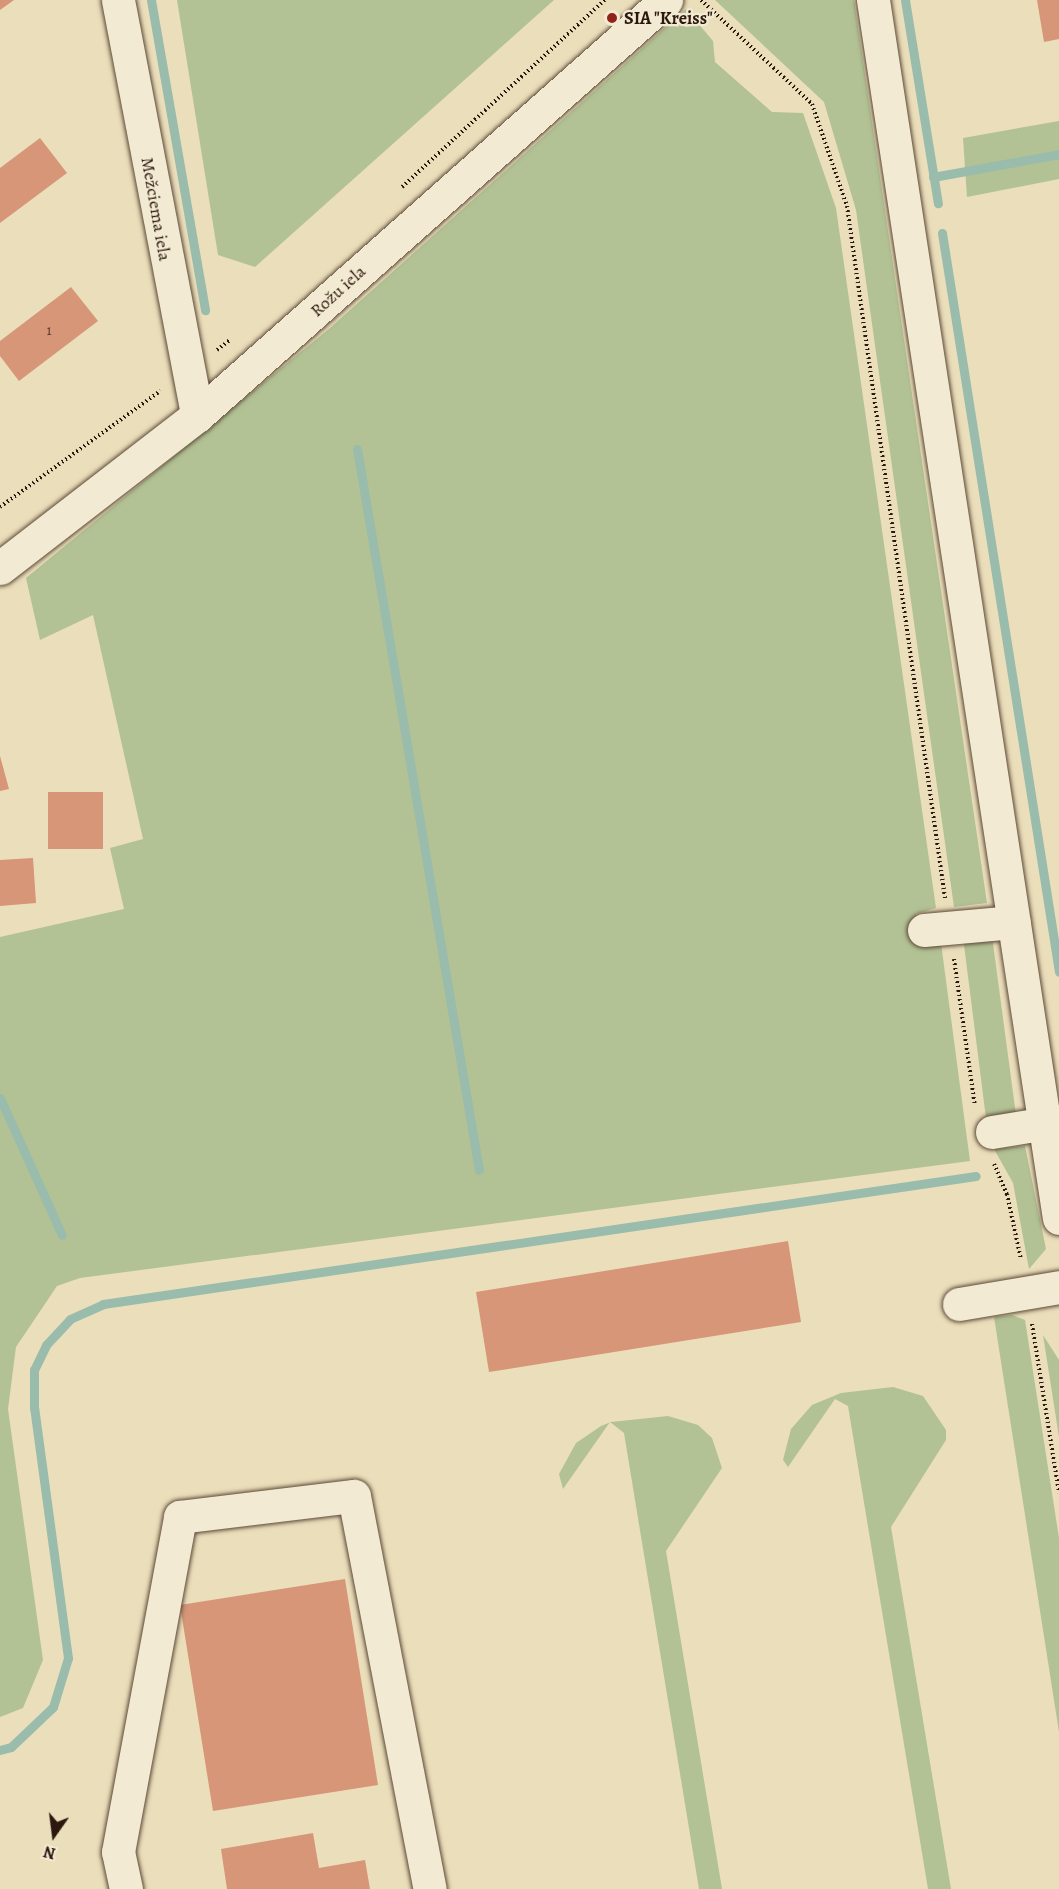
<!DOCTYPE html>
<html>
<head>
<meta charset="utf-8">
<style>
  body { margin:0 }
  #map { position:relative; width:1059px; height:1889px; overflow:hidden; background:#ebdeba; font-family:Alegreya,serif }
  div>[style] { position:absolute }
  .green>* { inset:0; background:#b2c294 }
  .stream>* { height:9px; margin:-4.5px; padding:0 4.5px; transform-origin:4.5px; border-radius:4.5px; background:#99bcac }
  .building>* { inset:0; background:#d69677 }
  .path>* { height:4px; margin-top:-2px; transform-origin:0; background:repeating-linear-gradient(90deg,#2c180e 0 1.5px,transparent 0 4.5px) }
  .roads { filter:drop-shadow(0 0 2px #5c4a39) drop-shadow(0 0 2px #5c4a39) }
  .minor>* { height:33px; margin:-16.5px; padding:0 16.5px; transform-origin:16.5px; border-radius:16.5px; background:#f2ead2 }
  .dots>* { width:16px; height:16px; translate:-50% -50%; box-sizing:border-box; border:3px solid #f2ead2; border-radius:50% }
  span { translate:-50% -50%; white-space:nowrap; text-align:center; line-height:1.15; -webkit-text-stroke:4.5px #f2ead2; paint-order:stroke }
  .number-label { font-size:15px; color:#563828 }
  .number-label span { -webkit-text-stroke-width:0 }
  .poi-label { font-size:18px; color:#2c180e; font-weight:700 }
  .left { translate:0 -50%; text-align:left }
  .street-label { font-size:18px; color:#2c180e }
  .north { position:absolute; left:24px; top:1805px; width:60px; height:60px; -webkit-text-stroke:4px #f2ead2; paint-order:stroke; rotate:194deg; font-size:16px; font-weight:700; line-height:24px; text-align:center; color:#2c180e }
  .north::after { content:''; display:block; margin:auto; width:21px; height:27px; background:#2c180e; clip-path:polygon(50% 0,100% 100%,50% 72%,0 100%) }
</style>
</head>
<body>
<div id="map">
  <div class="green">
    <div style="clip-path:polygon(177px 0,554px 0,255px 267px,218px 255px)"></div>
    <div style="clip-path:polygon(715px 0,854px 0,987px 903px,954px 907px,856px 210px,824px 102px)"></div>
    <div style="clip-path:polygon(686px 9px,713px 41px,715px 62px,772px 112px,803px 113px,836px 208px,936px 908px,916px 914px,922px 944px,941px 943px,970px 1161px,80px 1278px,57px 1286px,16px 1347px,8px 1409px,43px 1660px,23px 1708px,0 1717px,0 937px,124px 909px,110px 848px,143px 839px,93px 615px,40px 640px,26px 578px,330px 328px)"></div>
    <div style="clip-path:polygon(1059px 121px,1059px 179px,967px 197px,963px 138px)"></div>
    <div style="clip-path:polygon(992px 936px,1016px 1115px,986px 1118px,963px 937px)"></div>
    <div style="clip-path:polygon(1025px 1146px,1046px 1249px,1029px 1269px,1013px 1183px,994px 1149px)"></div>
    <div style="clip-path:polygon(1012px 1315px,1025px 1320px,1059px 1538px,1059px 1732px,994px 1317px)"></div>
    <div style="clip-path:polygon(1043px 1335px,1059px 1360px,1059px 1437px)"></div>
    <div style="clip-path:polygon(893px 1387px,923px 1396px,946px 1430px,946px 1440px,891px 1527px,951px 1889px,928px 1889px,848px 1406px,835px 1399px,788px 1467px,783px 1460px,791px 1429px,812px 1405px,841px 1393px)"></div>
    <div style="clip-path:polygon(668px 1416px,698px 1425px,712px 1438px,722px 1468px,666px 1551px,722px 1889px,699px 1889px,624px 1433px,610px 1422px,563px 1489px,559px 1474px,576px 1443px,601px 1426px,611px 1422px)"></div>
  </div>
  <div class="stream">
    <div style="left:151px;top:0;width:315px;rotate:80.1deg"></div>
    <div style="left:905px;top:0;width:206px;rotate:80.8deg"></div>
    <div style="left:933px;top:177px;width:128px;rotate:-10.3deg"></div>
    <div style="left:942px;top:233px;width:748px;rotate:81deg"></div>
    <div style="left:357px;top:449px;width:731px;rotate:80.4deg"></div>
    <div style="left:0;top:1098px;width:150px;rotate:65.7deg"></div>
    <div style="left:0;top:1750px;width:11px;rotate:-15deg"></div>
    <div style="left:11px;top:1747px;width:58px;rotate:-43.6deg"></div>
    <div style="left:53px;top:1707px;width:51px;rotate:-73deg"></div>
    <div style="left:68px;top:1658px;width:252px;rotate:-97.7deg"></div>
    <div style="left:34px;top:1408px;width:38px;rotate:-90deg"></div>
    <div style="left:34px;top:1370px;width:28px;rotate:-64deg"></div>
    <div style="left:46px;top:1345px;width:35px;rotate:-47deg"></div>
    <div style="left:70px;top:1319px;width:36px;rotate:-24deg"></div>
    <div style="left:103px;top:1304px;width:882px;rotate:-8.34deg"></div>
  </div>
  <div class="building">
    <div style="clip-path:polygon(0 0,14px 0,0 10px)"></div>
    <div style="clip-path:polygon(1037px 0,1059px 0,1059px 39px,1044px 42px)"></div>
    <div style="clip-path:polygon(40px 138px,67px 173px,0 223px,0 168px)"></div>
    <div style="clip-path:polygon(71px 287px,98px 321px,19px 381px,0 356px,0 341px)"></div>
    <div style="clip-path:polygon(0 756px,9px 789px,0 791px)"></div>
    <div style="clip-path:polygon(48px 792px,103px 792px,103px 849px,48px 849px)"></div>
    <div style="clip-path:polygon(33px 858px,36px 903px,0 906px,0 860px)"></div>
    <div style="clip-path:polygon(788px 1241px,801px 1322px,489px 1372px,476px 1292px)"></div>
    <div style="clip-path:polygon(345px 1579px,378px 1785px,213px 1811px,180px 1605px)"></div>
    <div style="clip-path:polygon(313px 1833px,319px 1868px,365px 1860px,370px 1889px,227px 1889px,221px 1849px)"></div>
  </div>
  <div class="path">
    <div style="left:701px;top:0;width:152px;rotate:43.1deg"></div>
    <div style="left:812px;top:104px;width:108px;rotate:71.1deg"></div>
    <div style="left:847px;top:206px;width:699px;rotate:81.94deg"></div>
    <div style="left:402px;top:187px;width:276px;rotate:-42.7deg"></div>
    <div style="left:217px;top:350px;width:16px;rotate:-38deg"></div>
    <div style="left:0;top:507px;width:198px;rotate:-35.9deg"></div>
    <div style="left:954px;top:959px;width:148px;rotate:81.9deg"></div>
    <div style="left:994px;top:1164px;width:33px;rotate:67deg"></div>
    <div style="left:1007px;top:1194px;width:67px;rotate:78deg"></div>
    <div style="left:1032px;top:1324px;width:171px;rotate:80.9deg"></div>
  </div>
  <div class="roads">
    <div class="minor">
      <div style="left:118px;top:0;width:423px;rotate:79.2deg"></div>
      <div style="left:873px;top:0;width:1232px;rotate:81.32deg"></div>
      <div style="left:0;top:568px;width:249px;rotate:-37.7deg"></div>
      <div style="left:197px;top:416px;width:627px;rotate:-41.57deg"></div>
      <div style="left:924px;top:930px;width:90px;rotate:-5.1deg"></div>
      <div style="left:992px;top:1132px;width:68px;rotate:-9.3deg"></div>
      <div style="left:959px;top:1304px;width:101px;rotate:-9.6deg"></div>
      <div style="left:126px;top:1889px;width:38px;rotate:-102deg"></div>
      <div style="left:118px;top:1852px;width:341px;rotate:-79.5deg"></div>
      <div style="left:180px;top:1517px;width:175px;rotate:-6.9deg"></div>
      <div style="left:354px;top:1496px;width:400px;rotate:79.1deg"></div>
    </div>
  </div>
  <div class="dots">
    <div style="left:612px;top:18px;background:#8f2418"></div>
  </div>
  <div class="number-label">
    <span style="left:49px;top:331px">1</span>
  </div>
  <div class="poi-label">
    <span class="left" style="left:624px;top:18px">SIA "Kreiss"</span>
  </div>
  <div class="street-label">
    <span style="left:156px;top:209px;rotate:80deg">Mežciema iela</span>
    <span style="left:338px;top:291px;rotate:-42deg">Rožu iela</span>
  </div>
  <div class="north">N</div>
</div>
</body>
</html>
